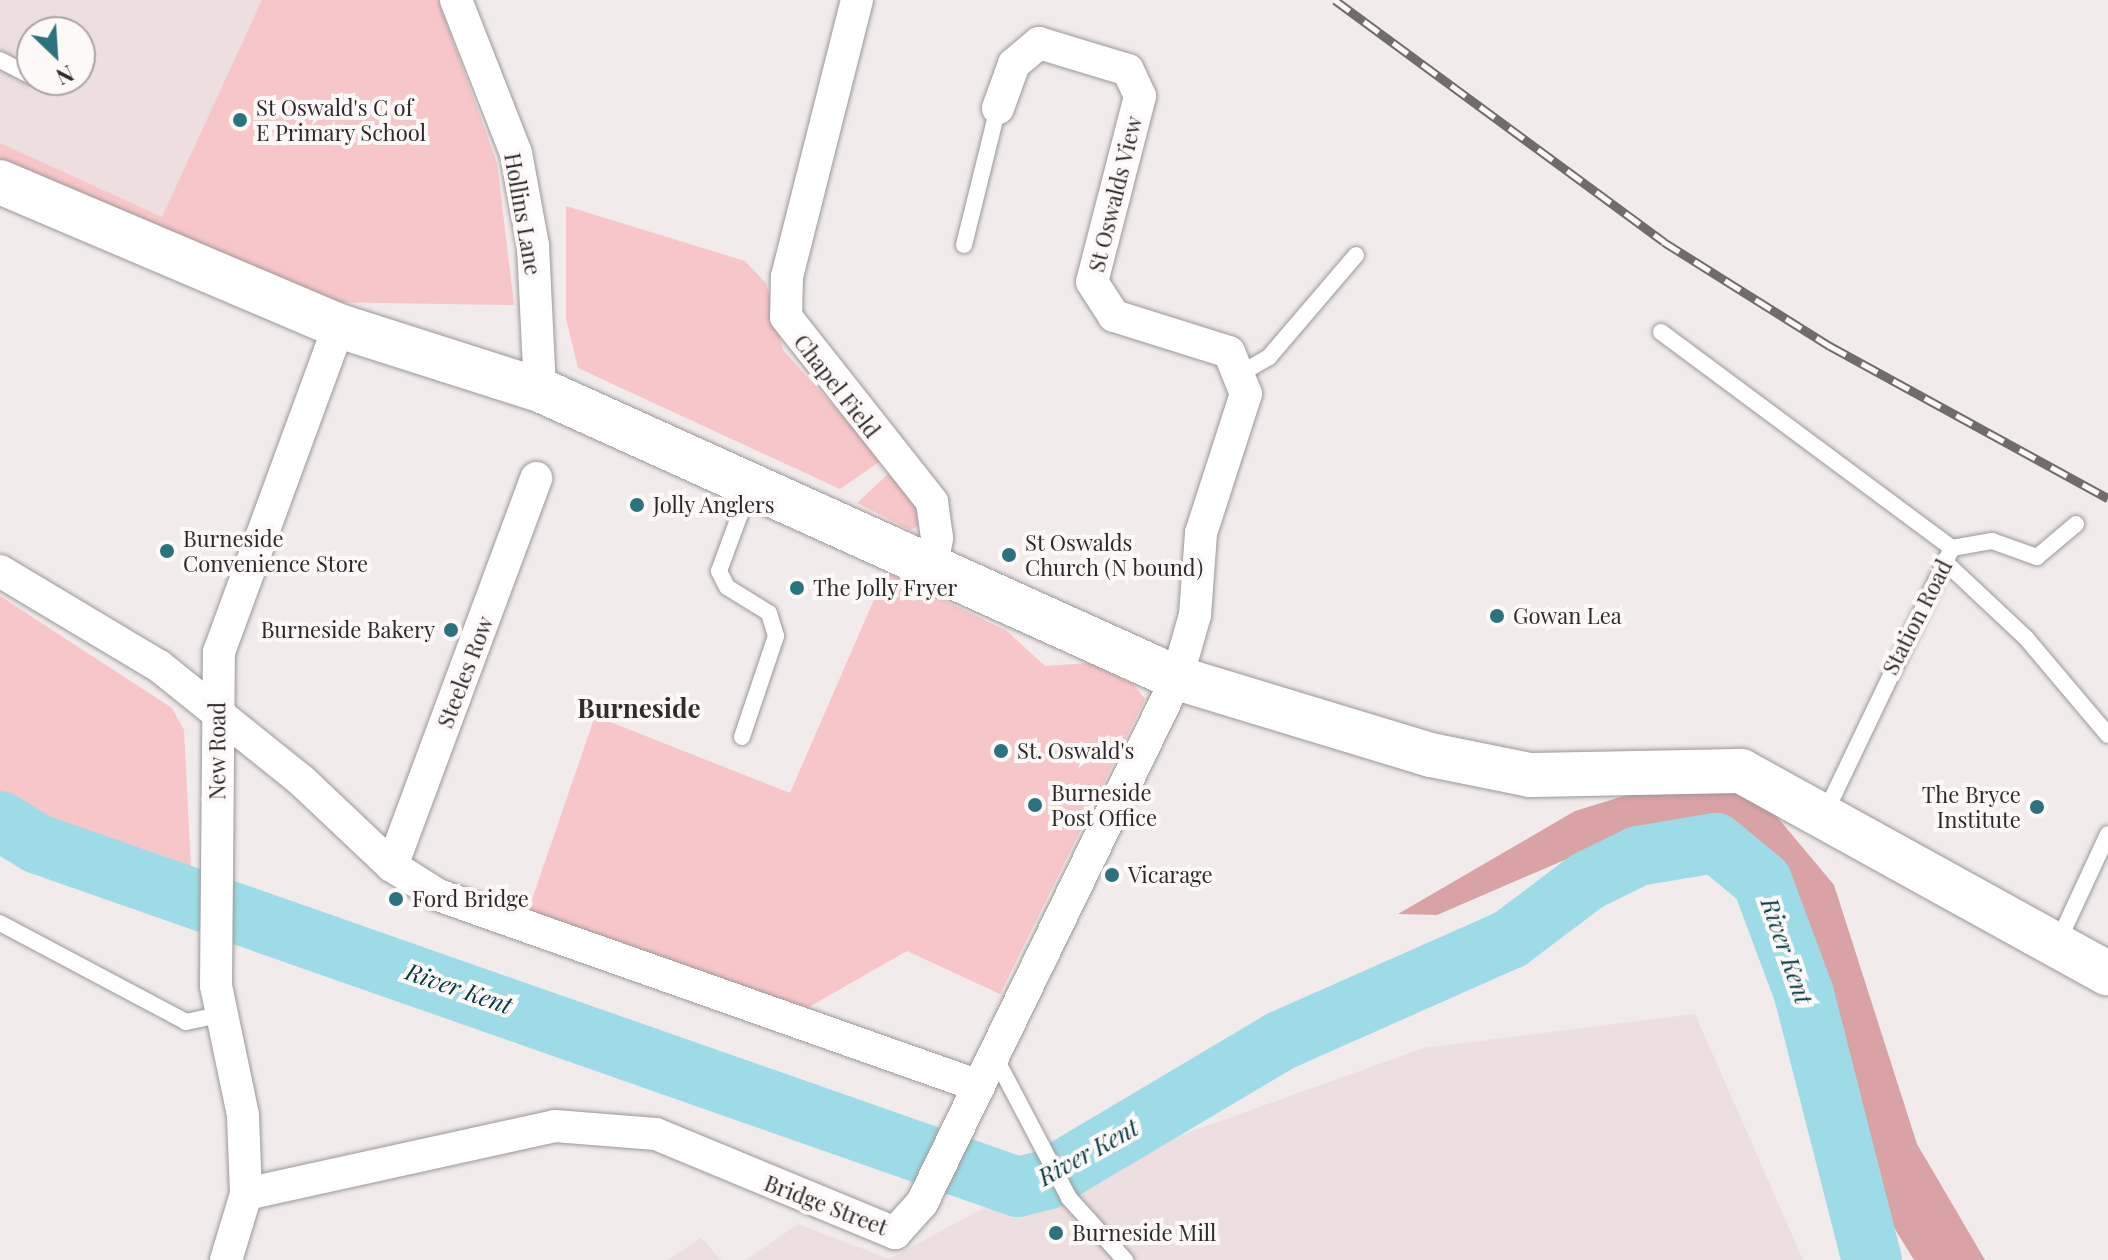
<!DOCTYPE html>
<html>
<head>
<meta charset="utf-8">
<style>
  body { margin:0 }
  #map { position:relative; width:2108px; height:1260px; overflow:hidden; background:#f1ebeb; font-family:"Playfair Display",serif }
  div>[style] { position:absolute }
  .built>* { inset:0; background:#eddedf }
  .green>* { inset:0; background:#f7c6c8 }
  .forest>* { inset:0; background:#d9a2a4 }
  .river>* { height:60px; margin:-30px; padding:0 30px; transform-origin:30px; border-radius:30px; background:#9ddce6 }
  .roads { filter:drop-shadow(0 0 2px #9d9797) drop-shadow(0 0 2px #9d9797) }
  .lane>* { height:16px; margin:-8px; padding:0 8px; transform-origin:8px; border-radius:8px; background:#fff }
  .street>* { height:32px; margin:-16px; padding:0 16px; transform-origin:16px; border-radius:16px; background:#fff }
  .secondary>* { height:44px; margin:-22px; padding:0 22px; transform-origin:22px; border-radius:22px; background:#fff }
  .rail>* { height:9px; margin-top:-4.5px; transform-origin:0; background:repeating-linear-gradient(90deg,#fef9f9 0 18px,#706c6c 0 36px); box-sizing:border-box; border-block:2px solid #706c6c }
  .dots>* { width:22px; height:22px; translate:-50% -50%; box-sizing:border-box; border:4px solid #fef9f9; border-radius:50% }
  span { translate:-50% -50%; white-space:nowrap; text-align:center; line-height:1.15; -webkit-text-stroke:8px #fef9f9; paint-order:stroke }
  .poi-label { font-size:22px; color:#2b2929 }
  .left { translate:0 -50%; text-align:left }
  .right { translate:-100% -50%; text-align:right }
  .street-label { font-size:22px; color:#2b2929 }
  .water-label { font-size:24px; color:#003b42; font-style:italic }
  .quarter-label { font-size:26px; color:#312d2d; font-weight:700 }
  .north { position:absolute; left:16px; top:16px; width:80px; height:80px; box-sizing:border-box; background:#fef9f9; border:2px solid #aaa6a6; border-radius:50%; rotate:155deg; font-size:22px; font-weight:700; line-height:32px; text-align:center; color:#2b2929 }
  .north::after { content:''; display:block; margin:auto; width:28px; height:36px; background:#2b737e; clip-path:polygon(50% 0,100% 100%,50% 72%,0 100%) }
</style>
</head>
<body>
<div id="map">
  <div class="built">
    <div style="clip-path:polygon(evenodd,0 0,438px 0,497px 163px,514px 305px,328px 302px,0 160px,0 0,32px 32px,80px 32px,80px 80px,32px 80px,32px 32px)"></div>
    <div style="clip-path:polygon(1695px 1014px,1803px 1260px,746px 1260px,798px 1224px,889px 1259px,995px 1202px,1424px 1048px)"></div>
    <div style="clip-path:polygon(701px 1238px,721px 1260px,668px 1260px)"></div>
  </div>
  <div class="green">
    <div style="clip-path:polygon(262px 0,438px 0,497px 163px,514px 305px,328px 302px,0 160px,0 143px,162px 217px)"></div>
    <div style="clip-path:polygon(566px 206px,745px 261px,766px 283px,783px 350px,882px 460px,840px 489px,578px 368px,566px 319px)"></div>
    <div style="clip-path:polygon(888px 474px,918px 506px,918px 526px,910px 530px,857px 503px)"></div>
    <div style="clip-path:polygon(886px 572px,1007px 631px,1045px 666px,1089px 663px,1133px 684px,1145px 699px,1000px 994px,907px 951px,795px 1015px,526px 917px,595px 716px,790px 793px)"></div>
    <div style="clip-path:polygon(0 596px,172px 708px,184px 730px,191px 867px,142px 853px,139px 861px,124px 858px,0 804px)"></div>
  </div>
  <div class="forest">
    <div style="clip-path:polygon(1650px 788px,1757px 793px,1834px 885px,1917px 1144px,1985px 1260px,1914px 1260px,1874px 1195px,1817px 955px,1761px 845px,1729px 833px,1634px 830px,1437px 915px,1398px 914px,1575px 811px)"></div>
  </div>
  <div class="river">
    <div style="left:0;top:821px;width:44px;rotate:31.2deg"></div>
    <div style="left:38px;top:844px;width:1038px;rotate:19.29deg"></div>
    <div style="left:1018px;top:1187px;width:29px;rotate:-14deg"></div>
    <div style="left:1046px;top:1180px;width:272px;rotate:-30.7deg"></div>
    <div style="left:1280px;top:1041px;width:252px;rotate:-23.9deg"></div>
    <div style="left:1510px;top:939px;width:96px;rotate:-37deg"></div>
    <div style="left:1587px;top:881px;width:57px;rotate:-26.1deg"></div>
    <div style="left:1638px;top:856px;width:79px;rotate:-9.5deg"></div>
    <div style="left:1716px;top:843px;width:60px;rotate:39.6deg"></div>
    <div style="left:1762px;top:881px;width:121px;rotate:69.6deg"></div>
    <div style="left:1804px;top:994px;width:275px;rotate:75.7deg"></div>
  </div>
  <div class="roads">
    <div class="lane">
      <div style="left:0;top:60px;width:35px;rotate:27deg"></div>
      <div style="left:964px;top:245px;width:141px;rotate:-76.1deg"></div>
      <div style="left:1661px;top:332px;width:362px;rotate:36.6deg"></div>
      <div style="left:1238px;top:375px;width:36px;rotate:-30deg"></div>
      <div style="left:1269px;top:357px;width:134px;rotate:-49.5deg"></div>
      <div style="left:1944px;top:561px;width:112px;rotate:43.2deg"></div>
      <div style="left:2026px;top:638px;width:127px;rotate:49.8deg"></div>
      <div style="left:742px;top:737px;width:107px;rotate:-71.4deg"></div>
      <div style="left:776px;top:636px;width:24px;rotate:-107deg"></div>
      <div style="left:769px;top:613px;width:49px;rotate:-148.2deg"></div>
      <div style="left:727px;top:587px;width:18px;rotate:-117deg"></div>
      <div style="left:719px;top:571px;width:90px;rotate:-69.7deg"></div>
      <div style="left:1825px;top:813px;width:294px;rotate:-64.4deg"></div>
      <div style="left:1952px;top:548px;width:41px;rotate:-9.9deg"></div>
      <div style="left:1992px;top:541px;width:48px;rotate:19.6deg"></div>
      <div style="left:2037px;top:557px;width:51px;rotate:-40.2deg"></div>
      <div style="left:0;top:923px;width:211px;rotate:28deg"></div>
      <div style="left:186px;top:1022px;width:34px;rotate:-12deg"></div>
      <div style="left:2057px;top:944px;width:121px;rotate:-65.1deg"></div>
      <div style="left:994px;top:1055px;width:161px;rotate:62.3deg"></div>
      <div style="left:1069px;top:1198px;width:84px;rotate:47.9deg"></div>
    </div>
    <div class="street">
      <div style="left:456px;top:0;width:164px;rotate:68.6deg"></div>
      <div style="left:516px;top:153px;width:95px;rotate:79.6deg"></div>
      <div style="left:533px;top:246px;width:144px;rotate:87.2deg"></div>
      <div style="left:857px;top:0;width:286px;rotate:104.2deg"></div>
      <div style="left:787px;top:277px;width:40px;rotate:91.4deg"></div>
      <div style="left:786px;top:317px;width:236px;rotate:51.7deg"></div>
      <div style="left:932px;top:502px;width:36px;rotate:82deg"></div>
      <div style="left:937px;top:538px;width:34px;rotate:100deg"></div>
      <div style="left:0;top:571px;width:185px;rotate:30.9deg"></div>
      <div style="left:159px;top:666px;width:182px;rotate:38.8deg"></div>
      <div style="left:301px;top:780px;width:125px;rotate:43.4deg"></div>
      <div style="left:392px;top:866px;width:54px;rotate:32.2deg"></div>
      <div style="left:438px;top:895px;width:574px;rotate:19.45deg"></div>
      <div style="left:392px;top:866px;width:414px;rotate:-69.6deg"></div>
      <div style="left:246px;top:1194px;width:316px;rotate:-12.4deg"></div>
      <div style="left:555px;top:1126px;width:101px;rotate:4.5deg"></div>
      <div style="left:656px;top:1134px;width:259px;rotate:22.5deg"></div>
      <div style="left:895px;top:1233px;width:40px;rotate:-48deg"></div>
      <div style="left:922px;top:1203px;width:584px;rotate:-64.09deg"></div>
      <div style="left:1177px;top:678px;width:66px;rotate:-74.1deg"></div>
      <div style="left:1195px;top:615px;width:82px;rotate:-85.8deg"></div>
      <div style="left:1201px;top:533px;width:146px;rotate:-72.1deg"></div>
      <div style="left:1246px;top:394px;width:45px;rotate:-112deg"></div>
      <div style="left:1229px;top:352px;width:121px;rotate:-162.6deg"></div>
      <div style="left:1114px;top:316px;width:40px;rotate:-122.9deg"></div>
      <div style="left:1092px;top:282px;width:192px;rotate:-75.5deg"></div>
      <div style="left:1140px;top:96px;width:29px;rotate:-115deg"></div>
      <div style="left:1128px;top:70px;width:93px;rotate:-163.1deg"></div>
      <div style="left:1039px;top:43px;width:33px;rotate:140deg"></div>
      <div style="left:1014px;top:64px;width:47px;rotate:110deg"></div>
      <div style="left:226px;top:1260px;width:69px;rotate:-73.1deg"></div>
      <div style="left:246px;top:1194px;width:79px;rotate:-92.2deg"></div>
      <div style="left:243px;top:1115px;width:132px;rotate:-101.8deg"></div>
      <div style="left:216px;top:986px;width:334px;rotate:-89.5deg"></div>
      <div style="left:219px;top:652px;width:347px;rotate:-69.8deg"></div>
    </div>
    <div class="secondary">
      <div style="left:0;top:182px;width:368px;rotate:23deg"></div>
      <div style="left:339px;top:326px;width:211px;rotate:17.7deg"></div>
      <div style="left:540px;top:390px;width:699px;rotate:24.33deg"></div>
      <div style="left:1177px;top:678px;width:265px;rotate:16.9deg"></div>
      <div style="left:1431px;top:755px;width:101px;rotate:11.4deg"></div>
      <div style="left:1530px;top:775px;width:211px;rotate:-1.1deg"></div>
      <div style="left:1741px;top:771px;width:419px;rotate:28.9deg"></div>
    </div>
  </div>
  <div class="rail">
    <div style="left:1335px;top:0;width:408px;rotate:36.3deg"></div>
    <div style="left:1664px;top:242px;width:196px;rotate:32.1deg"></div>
    <div style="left:1830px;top:346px;width:317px;rotate:28.7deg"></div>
  </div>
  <div class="dots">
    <div style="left:240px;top:120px;background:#2b737e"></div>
    <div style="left:637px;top:505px;background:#2b737e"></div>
    <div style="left:167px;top:551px;background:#2b737e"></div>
    <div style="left:1009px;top:555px;background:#2b737e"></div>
    <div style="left:797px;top:588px;background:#2b737e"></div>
    <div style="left:1497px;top:616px;background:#2b737e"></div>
    <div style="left:451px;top:630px;background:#2b737e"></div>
    <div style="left:1001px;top:751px;background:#2b737e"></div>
    <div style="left:1035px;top:805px;background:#2b737e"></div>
    <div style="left:2037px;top:807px;background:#2b737e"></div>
    <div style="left:1112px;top:875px;background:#2b737e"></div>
    <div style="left:396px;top:899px;background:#2b737e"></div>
    <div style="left:1056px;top:1233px;background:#2b737e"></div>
  </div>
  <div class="poi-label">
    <span class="left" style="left:256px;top:120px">St Oswald's C of<br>E Primary School</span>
    <span class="left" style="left:653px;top:505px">Jolly Anglers</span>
    <span class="left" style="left:183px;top:551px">Burneside<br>Convenience Store</span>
    <span class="left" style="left:1025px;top:555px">St Oswalds<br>Church (N bound)</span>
    <span class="left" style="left:813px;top:588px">The Jolly Fryer</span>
    <span class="left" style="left:1513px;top:616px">Gowan Lea</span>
    <span class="right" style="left:435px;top:630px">Burneside Bakery</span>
    <span class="left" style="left:1017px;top:751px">St. Oswald's</span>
    <span class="left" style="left:1051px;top:805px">Burneside<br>Post Office</span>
    <span class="right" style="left:2021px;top:807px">The Bryce<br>Institute</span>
    <span class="left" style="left:1128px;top:875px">Vicarage</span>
    <span class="left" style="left:412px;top:899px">Ford Bridge</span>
    <span class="left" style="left:1072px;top:1233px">Burneside Mill</span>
  </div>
  <div class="street-label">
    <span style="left:1115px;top:194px;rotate:-76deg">St Oswalds View</span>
    <span style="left:523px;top:214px;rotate:80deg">Hollins Lane</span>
    <span style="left:837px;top:386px;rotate:52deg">Chapel Field</span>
    <span style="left:1917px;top:617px;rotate:-63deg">Station Road</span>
    <span style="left:465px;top:672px;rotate:-69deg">Steeles Row</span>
    <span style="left:217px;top:751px;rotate:-90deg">New Road</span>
    <span style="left:826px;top:1205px;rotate:21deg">Bridge Street</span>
  </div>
  <div class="water-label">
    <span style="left:1787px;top:951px;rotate:71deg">River Kent</span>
    <span style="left:459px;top:988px;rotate:19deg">River Kent</span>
    <span style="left:1088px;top:1152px;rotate:-29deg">River Kent</span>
  </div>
  <div class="quarter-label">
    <span style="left:639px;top:708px">Burneside</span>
  </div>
  <div class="north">N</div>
</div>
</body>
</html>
